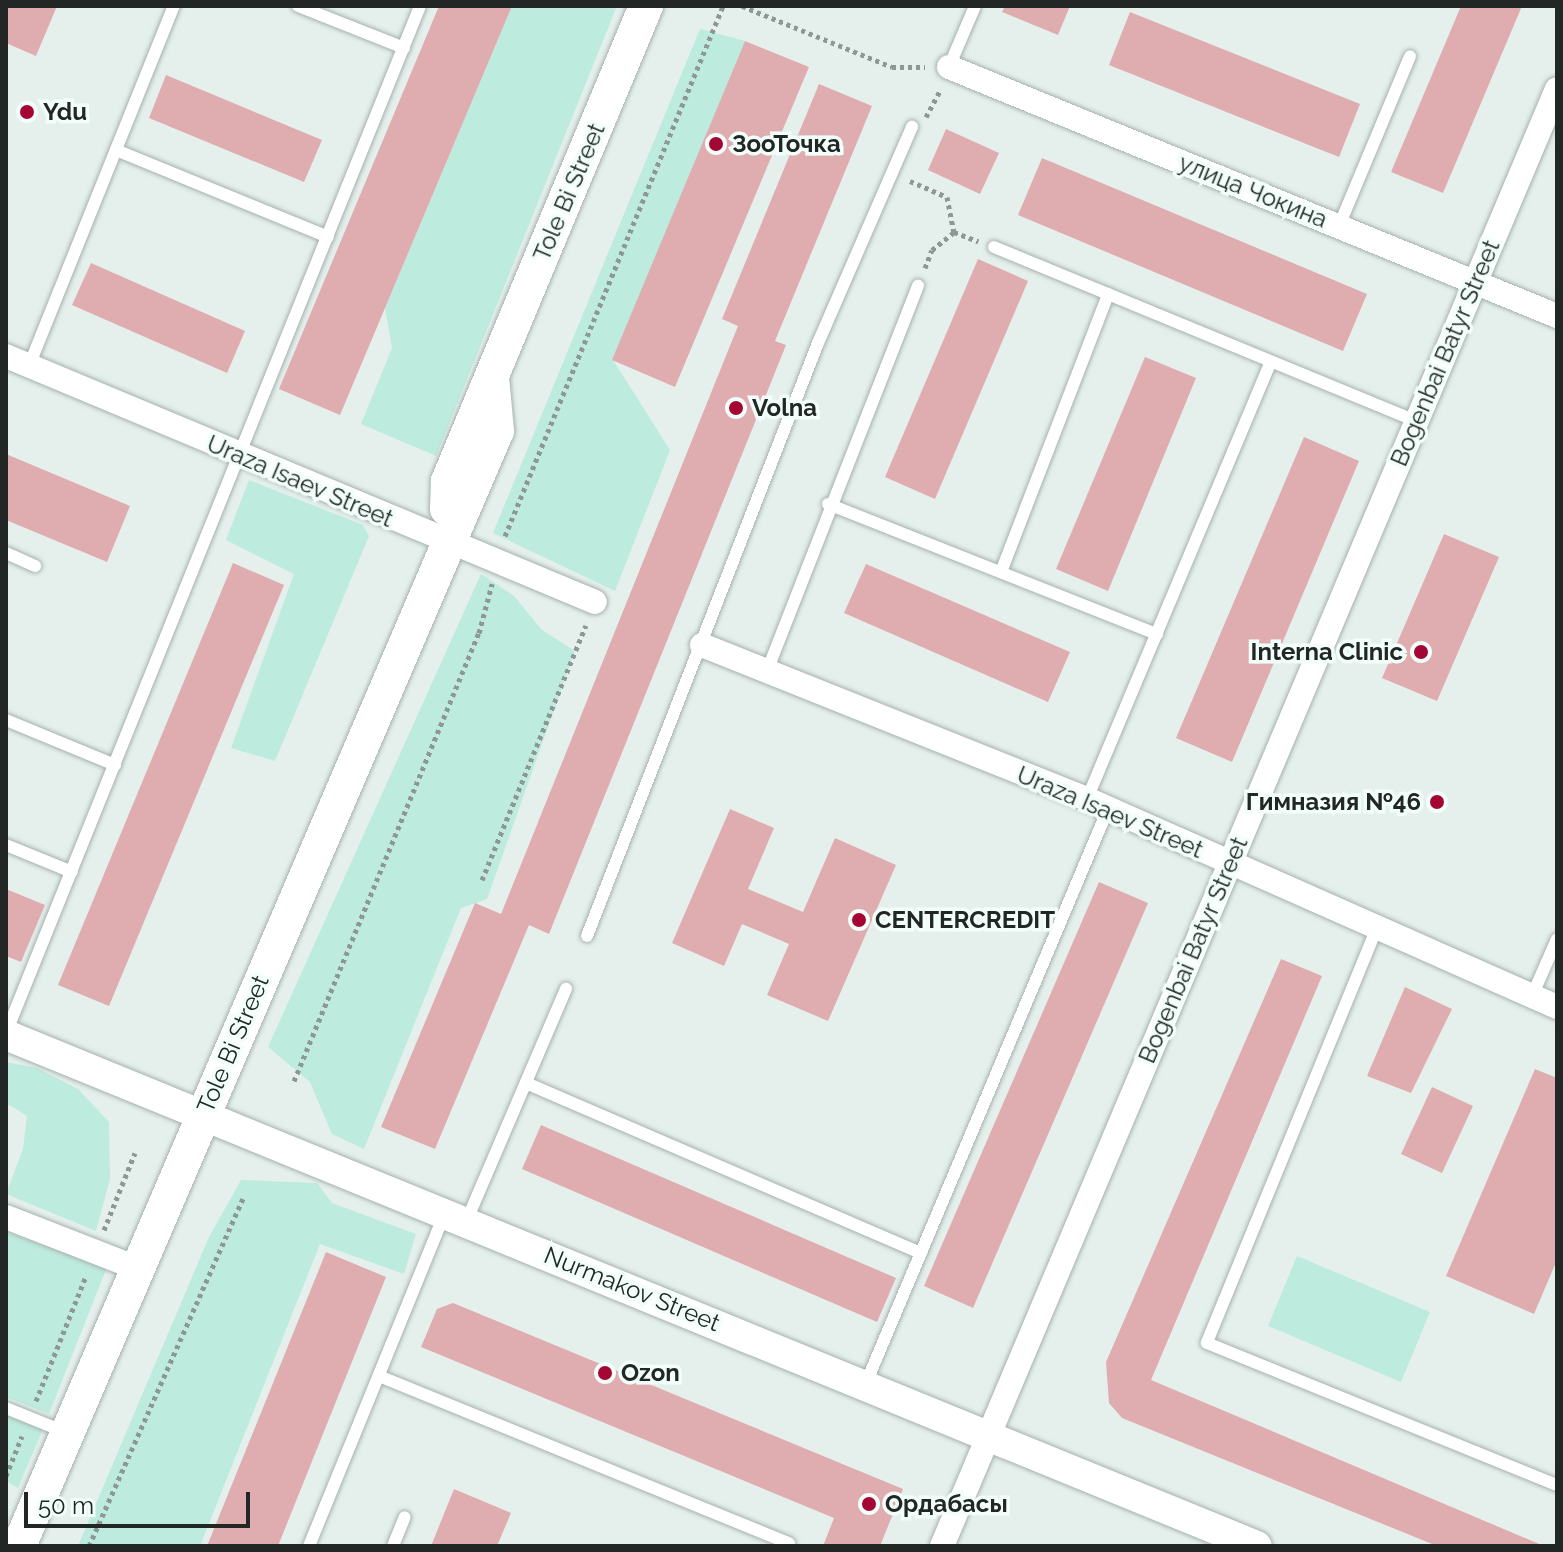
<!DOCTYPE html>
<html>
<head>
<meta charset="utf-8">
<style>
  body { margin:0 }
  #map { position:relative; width:1563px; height:1552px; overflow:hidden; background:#e5f0ed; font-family:Raleway,sans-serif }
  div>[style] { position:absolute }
  .green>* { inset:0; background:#bdebdd }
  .building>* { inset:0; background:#dfadaf }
  .path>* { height:5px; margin-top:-2.5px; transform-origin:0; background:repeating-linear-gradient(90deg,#8f9795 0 4px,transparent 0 8px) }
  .roads { filter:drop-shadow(0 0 2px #a6b1ad) drop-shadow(0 0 2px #a6b1ad) }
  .service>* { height:12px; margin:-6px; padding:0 6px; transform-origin:6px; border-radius:6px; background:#fff }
  .minor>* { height:24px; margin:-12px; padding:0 12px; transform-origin:12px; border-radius:12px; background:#fff }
  .tertiary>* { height:30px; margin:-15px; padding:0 15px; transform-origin:15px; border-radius:15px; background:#fff }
  .secondary>* { height:34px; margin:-17px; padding:0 17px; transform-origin:17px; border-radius:17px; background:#fff }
  .dots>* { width:22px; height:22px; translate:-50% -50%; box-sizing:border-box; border:4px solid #f2fefa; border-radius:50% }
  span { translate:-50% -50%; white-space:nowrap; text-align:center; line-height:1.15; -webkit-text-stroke:7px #f2fefa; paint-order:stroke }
  .poi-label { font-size:24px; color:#222624; font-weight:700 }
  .left { translate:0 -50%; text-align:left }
  .right { translate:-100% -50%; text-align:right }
  .street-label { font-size:24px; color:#222624 }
  .frame { position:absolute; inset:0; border:8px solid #222624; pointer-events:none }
  .scale { position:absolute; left:24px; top:1492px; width:226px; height:36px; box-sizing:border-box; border:4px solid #222624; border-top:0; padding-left:10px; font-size:24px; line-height:28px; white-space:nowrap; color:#222624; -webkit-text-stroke:6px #f2fefa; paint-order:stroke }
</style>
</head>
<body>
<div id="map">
  <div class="green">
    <div style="clip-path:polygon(512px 6px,617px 6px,436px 456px,361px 424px,392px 348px,385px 308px)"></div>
    <div style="clip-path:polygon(700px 29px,745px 41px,613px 360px,670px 450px,615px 591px,493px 533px)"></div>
    <div style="clip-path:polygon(249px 480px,363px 525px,369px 536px,275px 761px,231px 748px,294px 574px,226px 540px)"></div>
    <div style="clip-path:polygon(481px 574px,514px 596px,542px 630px,575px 651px,487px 899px,461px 908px,364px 1149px,332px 1134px,310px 1082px,268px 1047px)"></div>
    <div style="clip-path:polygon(6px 1062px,37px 1068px,78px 1089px,109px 1122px,110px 1179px,96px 1231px,6px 1194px,23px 1149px,27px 1116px,6px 1103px)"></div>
    <div style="clip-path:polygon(241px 1180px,317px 1183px,332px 1203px,416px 1234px,404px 1274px,320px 1244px,200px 1546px,78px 1546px,209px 1237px)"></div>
    <div style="clip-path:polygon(6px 1232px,107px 1267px,49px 1414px,6px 1397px)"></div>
    <div style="clip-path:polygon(1297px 1256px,1430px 1312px,1401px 1382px,1268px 1326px)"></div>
    <div style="clip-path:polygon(6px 1415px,43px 1429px,18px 1488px,6px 1481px)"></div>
  </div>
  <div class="building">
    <div style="clip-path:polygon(6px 6px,57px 6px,36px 56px,6px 43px)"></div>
    <div style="clip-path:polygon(439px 6px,512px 6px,340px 415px,279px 389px)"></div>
    <div style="clip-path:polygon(1005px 6px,1070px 6px,1058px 35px,1002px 12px)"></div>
    <div style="clip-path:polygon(1461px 6px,1522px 6px,1443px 193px,1391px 172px)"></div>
    <div style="clip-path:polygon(1130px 12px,1360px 104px,1339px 157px,1109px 65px)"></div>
    <div style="clip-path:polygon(745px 41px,809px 67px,675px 387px,612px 360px)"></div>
    <div style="clip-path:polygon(166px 75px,322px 140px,304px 182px,149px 118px)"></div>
    <div style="clip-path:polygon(819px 84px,872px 106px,775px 341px,786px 345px,549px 934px,529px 925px,435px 1149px,381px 1127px,475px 903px,501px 914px,738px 326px,722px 319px)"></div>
    <div style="clip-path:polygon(946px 129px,999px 153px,980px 194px,928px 170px)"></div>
    <div style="clip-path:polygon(1042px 158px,1367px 294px,1343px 351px,1018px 215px)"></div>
    <div style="clip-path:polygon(978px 259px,1028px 281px,935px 499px,885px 477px)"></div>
    <div style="clip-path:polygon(91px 263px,245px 331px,227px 373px,72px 305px)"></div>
    <div style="clip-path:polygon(1145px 357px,1196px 378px,1108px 591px,1056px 569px)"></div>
    <div style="clip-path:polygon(1304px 437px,1359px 461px,1232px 762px,1176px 738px)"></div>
    <div style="clip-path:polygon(6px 454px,130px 506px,107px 562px,6px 520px)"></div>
    <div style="clip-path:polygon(1444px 534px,1499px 557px,1437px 701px,1382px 678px)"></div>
    <div style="clip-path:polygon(233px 563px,284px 585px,109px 1006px,58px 985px)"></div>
    <div style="clip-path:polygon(866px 564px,1070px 652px,1048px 702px,844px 613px)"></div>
    <div style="clip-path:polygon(730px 809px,774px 828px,748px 889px,803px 912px,835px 838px,896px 865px,828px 1021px,767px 995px,789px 944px,742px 924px,724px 966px,672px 943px)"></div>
    <div style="clip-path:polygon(1099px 882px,1148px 903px,973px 1308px,924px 1286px)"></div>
    <div style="clip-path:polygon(6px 889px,45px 905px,21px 962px,6px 956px)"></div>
    <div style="clip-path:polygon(1281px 959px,1322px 976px,1151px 1380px,1544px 1546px,1437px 1546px,1122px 1418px,1109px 1403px,1106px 1362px)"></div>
    <div style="clip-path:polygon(1405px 987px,1452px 1009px,1411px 1093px,1367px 1076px)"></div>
    <div style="clip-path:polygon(1535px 1069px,1557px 1078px,1557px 1260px,1534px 1314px,1446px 1276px)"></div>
    <div style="clip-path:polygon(1432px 1087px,1473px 1106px,1442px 1173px,1401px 1154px)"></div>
    <div style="clip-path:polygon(541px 1125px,896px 1278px,877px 1322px,522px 1169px)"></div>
    <div style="clip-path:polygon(326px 1252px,386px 1277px,278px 1546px,207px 1546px)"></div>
    <div style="clip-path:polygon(453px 1303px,903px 1489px,880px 1546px,823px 1546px,834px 1518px,421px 1347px,437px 1309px)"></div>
    <div style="clip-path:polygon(454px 1489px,511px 1513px,497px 1546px,431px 1546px)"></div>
  </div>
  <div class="path">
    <div style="left:742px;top:6px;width:162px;rotate:22.1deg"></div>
    <div style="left:892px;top:67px;width:33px"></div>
    <div style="left:926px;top:117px;width:30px;rotate:-62deg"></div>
    <div style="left:910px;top:181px;width:40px;rotate:23.4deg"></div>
    <div style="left:947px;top:197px;width:36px;rotate:79deg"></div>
    <div style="left:925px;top:268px;width:19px;rotate:-69deg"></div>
    <div style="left:932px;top:250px;width:28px;rotate:-39deg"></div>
    <div style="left:954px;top:232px;width:26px;rotate:21deg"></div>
    <div style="left:505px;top:536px;width:573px;rotate:-67.64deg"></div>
    <div style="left:482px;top:880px;width:275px;rotate:-67.8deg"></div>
    <div style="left:294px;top:1081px;width:485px;rotate:-67.6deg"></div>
    <div style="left:479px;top:633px;width:51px;rotate:-75.1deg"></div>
    <div style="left:104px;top:1230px;width:83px;rotate:-68.1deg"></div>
    <div style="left:36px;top:1401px;width:135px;rotate:-68.2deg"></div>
    <div style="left:6px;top:1476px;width:43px;rotate:-68.2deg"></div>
    <div style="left:89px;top:1546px;width:380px;rotate:-66.1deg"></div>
  </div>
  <div class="roads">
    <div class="service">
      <div style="left:298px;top:6px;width:114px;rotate:21.6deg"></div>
      <div style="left:949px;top:67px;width:66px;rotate:-66.9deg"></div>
      <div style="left:116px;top:150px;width:229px;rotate:22.3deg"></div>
      <div style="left:1339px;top:226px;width:184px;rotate:-67.3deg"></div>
      <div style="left:994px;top:247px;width:457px;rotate:22.4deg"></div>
      <div style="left:29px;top:366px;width:388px;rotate:-68.1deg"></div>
      <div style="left:828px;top:504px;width:354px;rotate:21.6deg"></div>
      <div style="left:6px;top:553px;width:32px;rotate:24deg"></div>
      <div style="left:1001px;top:572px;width:298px;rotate:-68.9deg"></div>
      <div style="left:767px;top:671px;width:414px;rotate:-68.6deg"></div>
      <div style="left:6px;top:720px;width:118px;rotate:22.4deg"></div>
      <div style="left:1087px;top:799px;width:474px;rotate:-67.2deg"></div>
      <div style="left:6px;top:845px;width:71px;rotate:22.2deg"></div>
      <div style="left:1376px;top:930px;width:446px;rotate:112.3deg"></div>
      <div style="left:1207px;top:1343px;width:378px;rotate:22.1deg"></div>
      <div style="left:587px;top:936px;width:636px;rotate:-68.72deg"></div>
      <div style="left:818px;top:343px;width:236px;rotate:-66.5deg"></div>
      <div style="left:1532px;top:996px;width:62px;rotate:-66.3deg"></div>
      <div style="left:6px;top:1033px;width:1107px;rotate:-68.04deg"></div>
      <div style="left:526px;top:1083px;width:430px;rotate:23.3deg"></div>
      <div style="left:466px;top:1222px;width:254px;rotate:-66.8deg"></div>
      <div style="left:379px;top:1376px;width:443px;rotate:22.2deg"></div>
      <div style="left:866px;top:1383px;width:623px;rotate:-67.14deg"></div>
      <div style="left:6px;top:1408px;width:64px;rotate:22.1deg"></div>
      <div style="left:309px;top:1546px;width:357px;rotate:-67.8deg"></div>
      <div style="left:393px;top:1546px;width:31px;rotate:-68deg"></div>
    </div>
    <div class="minor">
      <div style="left:949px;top:67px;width:657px;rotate:22.27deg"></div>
      <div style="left:6px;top:356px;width:638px;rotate:22.67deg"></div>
      <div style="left:702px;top:645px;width:415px;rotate:21.8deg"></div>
      <div style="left:1087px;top:799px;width:514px;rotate:23.87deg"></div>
      <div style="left:6px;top:1217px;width:141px;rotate:21.3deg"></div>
      <div style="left:942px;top:1546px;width:1581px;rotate:-67.12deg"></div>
    </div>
    <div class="tertiary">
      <div style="left:6px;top:1035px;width:1351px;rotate:22.22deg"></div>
    </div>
    <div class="secondary">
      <div style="left:447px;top:509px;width:28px;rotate:-88deg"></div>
      <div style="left:448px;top:481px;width:515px;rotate:-67.37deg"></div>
      <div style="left:19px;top:1546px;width:1213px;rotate:-66.8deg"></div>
      <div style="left:497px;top:431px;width:54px;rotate:-95.3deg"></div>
    </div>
  </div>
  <div class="dots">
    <div style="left:27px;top:112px;background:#a40734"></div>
    <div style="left:716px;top:144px;background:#a40734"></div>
    <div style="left:736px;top:408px;background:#a40734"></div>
    <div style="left:1421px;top:652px;background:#a40734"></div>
    <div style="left:1437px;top:802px;background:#a40734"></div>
    <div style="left:859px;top:920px;background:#a40734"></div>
    <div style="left:605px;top:1373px;background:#a40734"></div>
    <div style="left:869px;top:1504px;background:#a40734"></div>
  </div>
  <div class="poi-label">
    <span class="left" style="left:43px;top:112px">Ydu</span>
    <span class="left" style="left:732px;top:144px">ЗооТочка</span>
    <span class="left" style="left:752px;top:408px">Volna</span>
    <span class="right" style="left:1403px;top:652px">Interna Clinic</span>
    <span class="right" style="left:1421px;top:802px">Гимназия №46</span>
    <span class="left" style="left:875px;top:920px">CENTERCREDIT</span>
    <span class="left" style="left:621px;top:1373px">Ozon</span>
    <span class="left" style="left:885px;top:1504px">Ордабасы</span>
  </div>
  <div class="street-label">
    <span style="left:1253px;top:191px;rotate:22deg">улица Чокина</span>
    <span style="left:569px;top:192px;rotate:-67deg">Tole Bi Street</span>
    <span style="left:1445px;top:353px;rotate:-67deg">Bogenbai Batyr Street</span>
    <span style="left:300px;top:481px;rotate:23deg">Uraza Isaev Street</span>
    <span style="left:1110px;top:812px;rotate:23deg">Uraza Isaev Street</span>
    <span style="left:1193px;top:950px;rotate:-67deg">Bogenbai Batyr Street</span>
    <span style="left:233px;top:1044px;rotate:-67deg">Tole Bi Street</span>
    <span style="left:632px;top:1289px;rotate:22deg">Nurmakov Street</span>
  </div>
  <div class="frame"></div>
  <div class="scale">50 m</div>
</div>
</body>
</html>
